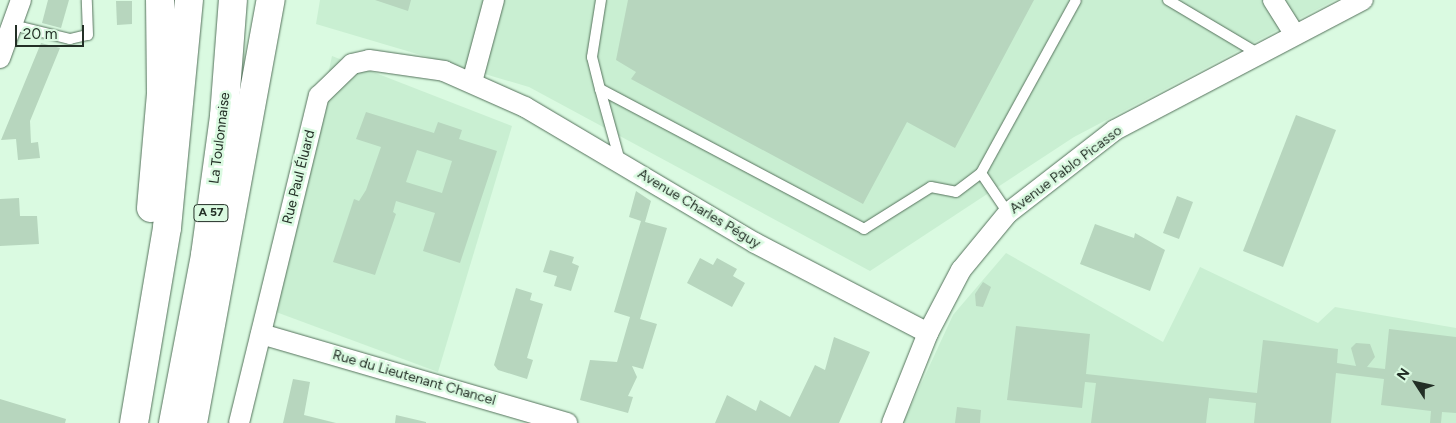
<!DOCTYPE html>
<html>
<head>
<meta charset="utf-8">
<style>
  body { margin:0 }
  #map { position:relative; width:1456px; height:423px; overflow:hidden; background:#dafae1; font-family:Figtree,sans-serif }
  div>[style] { position:absolute }
  .built>* { inset:0; background:#c9efd2 }
  .building>* { inset:0; background:#b7d6be }
  .roads { filter:drop-shadow(0 0 1px #55725c) drop-shadow(0 0 1px #55725c) }
  .service>* { height:10px; margin:-5px; padding:0 5px; transform-origin:5px; border-radius:5px; background:#fff }
  .minor>* { height:20px; margin:-10px; padding:0 10px; transform-origin:10px; border-radius:10px; background:#fff }
  .motorway>* { height:28px; margin:-14px; padding:0 14px; transform-origin:14px; border-radius:14px; background:#fff }
  span { translate:-50% -50%; white-space:nowrap; text-align:center; line-height:1.15; -webkit-text-stroke:5px #dafae1; paint-order:stroke }
  .shield-label span { padding:1px 4px; background:#dafae1; border:1px solid; border-radius:4px; -webkit-text-stroke-width:0 }
  .shield-label { font-size:12px; color:#232f26; font-weight:700 }
  .street-label { font-size:14px; color:#232f26 }
  .north { position:absolute; left:1391px; top:358px; width:50px; height:50px; -webkit-text-stroke:4px #dafae1; paint-order:stroke; rotate:305deg; font-size:14px; font-weight:700; line-height:20px; text-align:center; color:#232f26 }
  .north::after { content:''; display:block; margin:auto; width:18px; height:22px; background:#232f26; clip-path:polygon(50% 0,100% 100%,50% 72%,0 100%) }
  .scale { position:absolute; left:15px; top:25px; width:69px; height:22px; box-sizing:border-box; border:2px solid #232f26; border-top:0; padding-left:6px; font-size:15px; line-height:18px; white-space:nowrap; color:#232f26; -webkit-text-stroke:4px #dafae1; paint-order:stroke }
</style>
</head>
<body>
<div id="map">
  <div class="built">
    <div style="clip-path:polygon(320px 0,1335px 0,1074px 137px,870px 271px,529px 87px,316px 24px)"></div>
    <div style="clip-path:polygon(332px 56px,512px 126px,438px 372px,276px 312px)"></div>
    <div style="clip-path:polygon(1006px 253px,1163px 342px,1200px 267px,1318px 323px,1335px 307px,1456px 328px,1456px 423px,903px 423px,953px 315px)"></div>
  </div>
  <div class="building">
    <div style="clip-path:polygon(48px 0,69px 0,61px 28px,42px 23px)"></div>
    <div style="clip-path:polygon(375px 0,411px 0,408px 11px)"></div>
    <div style="clip-path:polygon(628px 0,1034px 0,955px 148px,907px 122px,863px 204px,631px 79px,636px 72px,616px 60px)"></div>
    <div style="clip-path:polygon(116px 1px,132px 1px,132px 24px,117px 25px)"></div>
    <div style="clip-path:polygon(41px 43px,60px 48px,30px 121px,31px 143px,38px 142px,40px 158px,18px 160px,16px 139px,1px 140px)"></div>
    <div style="clip-path:polygon(evenodd,366px 112px,434px 133px,438px 122px,462px 130px,459px 139px,497px 151px,460px 263px,423px 251px,435px 213px,396px 201px,393px 212px,396px 214px,375px 275px,333px 262px,354px 199px,359px 201px,366px 190px,381px 147px,356px 139px,366px 112px,417px 150px,452px 161px,442px 193px,406px 182px,417px 150px)"></div>
    <div style="clip-path:polygon(1296px 115px,1336px 130px,1283px 267px,1243px 251px)"></div>
    <div style="clip-path:polygon(636px 191px,651px 201px,645px 222px,667px 228px,640px 319px,657px 324px,643px 369px,632px 366px,637px 377px,628px 396px,633px 397px,628px 413px,580px 400px,590px 360px,617px 362px,630px 317px,614px 312px,641px 221px,629px 217px)"></div>
    <div style="clip-path:polygon(1177px 196px,1193px 202px,1179px 239px,1163px 233px)"></div>
    <div style="clip-path:polygon(19px 198px,20px 216px,37px 216px,39px 244px,0 246px,0 199px)"></div>
    <div style="clip-path:polygon(1095px 224px,1134px 238px,1135px 233px,1165px 250px,1150px 291px,1080px 264px)"></div>
    <div style="clip-path:polygon(550px 250px,574px 257px,572px 263px,579px 266px,571px 291px,554px 286px,557px 276px,543px 272px)"></div>
    <div style="clip-path:polygon(700px 258px,713px 265px,717px 258px,737px 269px,733px 276px,745px 283px,732px 307px,687px 283px)"></div>
    <div style="clip-path:polygon(983px 282px,991px 287px,983px 307px,976px 306px,975px 294px)"></div>
    <div style="clip-path:polygon(516px 288px,532px 293px,530px 300px,543px 304px,527px 358px,533px 360px,527px 379px,498px 370px,494px 365px)"></div>
    <div style="clip-path:polygon(1016px 326px,1090px 334px,1086px 374px,1257px 393px,1263px 340px,1338px 349px,1337px 363px,1356px 366px,1351px 348px,1356px 343px,1370px 344px,1375px 357px,1367px 367px,1385px 369px,1389px 329px,1456px 337px,1456px 413px,1442px 412px,1441px 423px,1430px 423px,1431px 411px,1381px 405px,1384px 379px,1336px 373px,1331px 423px,1254px 423px,1256px 403px,1209px 398px,1206px 423px,1091px 423px,1096px 383px,1085px 382px,1082px 408px,1007px 400px)"></div>
    <div style="clip-path:polygon(834px 337px,870px 352px,839px 423px,715px 423px,727px 395px,756px 411px,760px 400px,790px 417px,815px 365px,825px 370px)"></div>
    <div style="clip-path:polygon(293px 379px,310px 382px,304px 415px,336px 423px,283px 423px)"></div>
    <div style="clip-path:polygon(0 399px,66px 419px,65px 423px,0 423px)"></div>
    <div style="clip-path:polygon(957px 407px,981px 410px,980px 423px,955px 423px)"></div>
    <div style="clip-path:polygon(396px 415px,426px 422px,426px 423px,395px 423px)"></div>
  </div>
  <div class="roads">
    <div class="service">
      <div style="left:601px;top:0;width:58px;rotate:99deg"></div>
      <div style="left:592px;top:57px;width:33px;rotate:76deg"></div>
      <div style="left:600px;top:89px;width:299px;rotate:27.9deg"></div>
      <div style="left:864px;top:229px;width:79px;rotate:-32.1deg"></div>
      <div style="left:931px;top:187px;width:25px;rotate:11deg"></div>
      <div style="left:956px;top:192px;width:31px;rotate:-37deg"></div>
      <div style="left:1168px;top:0;width:106px;rotate:30.7deg"></div>
      <div style="left:13px;top:25px;width:59px;rotate:13.8deg"></div>
      <div style="left:70px;top:39px;width:18px;rotate:-13deg"></div>
      <div style="left:88px;top:35px;width:35px;rotate:-92deg"></div>
      <div style="left:600px;top:89px;width:75px;rotate:74.5deg"></div>
      <div style="left:1008px;top:213px;width:48px;rotate:-124deg"></div>
      <div style="left:981px;top:173px;width:197px;rotate:-61.2deg"></div>
    </div>
    <div class="minor">
      <div style="left:1273px;top:0;width:41px;rotate:57.8deg"></div>
      <div style="left:0;top:58px;width:62px;rotate:-70.1deg"></div>
      <div style="left:472px;top:82px;width:85px;rotate:-75deg"></div>
      <div style="left:261px;top:334px;width:319px;rotate:16.2deg"></div>
      <div style="left:239px;top:423px;width:337px;rotate:-76.3deg"></div>
      <div style="left:319px;top:96px;width:46px;rotate:-44.1deg"></div>
      <div style="left:352px;top:64px;width:17px;rotate:-13deg"></div>
      <div style="left:369px;top:60px;width:76px;rotate:8.3deg"></div>
      <div style="left:444px;top:71px;width:89px;rotate:24deg"></div>
      <div style="left:525px;top:107px;width:267px;rotate:30.6deg"></div>
      <div style="left:755px;top:243px;width:195px;rotate:27.5deg"></div>
      <div style="left:892px;top:423px;width:97px;rotate:-68.2deg"></div>
      <div style="left:928px;top:333px;width:71px;rotate:-62.4deg"></div>
      <div style="left:961px;top:270px;width:74px;rotate:-50.5deg"></div>
      <div style="left:1008px;top:213px;width:135px;rotate:-37.8deg"></div>
      <div style="left:1115px;top:130px;width:280px;rotate:-27.7deg"></div>
    </div>
    <div class="motorway">
      <div style="left:151px;top:208px;width:115px;rotate:-85deg"></div>
      <div style="left:161px;top:93px;width:93px;rotate:-90.6deg"></div>
      <div style="left:134px;top:423px;width:198px;rotate:-80.4deg"></div>
      <div style="left:167px;top:228px;width:229px;rotate:-84.5deg"></div>
      <div style="left:173px;top:423px;width:171px;rotate:-79.2deg"></div>
      <div style="left:205px;top:255px;width:140px;rotate:-82.2deg"></div>
      <div style="left:224px;top:116px;width:116px;rotate:-85.6deg"></div>
      <div style="left:193px;top:423px;width:430px;rotate:-79.6deg"></div>
    </div>
  </div>
  <div class="shield-label">
    <span style="left:211px;top:213px">A 57</span>
  </div>
  <div class="street-label">
    <span style="left:220px;top:138px;rotate:-83deg">La Toulonnaise</span>
    <span style="left:1066px;top:170px;rotate:-37deg">Avenue Pablo Picasso</span>
    <span style="left:299px;top:177px;rotate:-76deg">Rue Paul Éluard</span>
    <span style="left:699px;top:209px;rotate:31deg">Avenue Charles Péguy</span>
    <span style="left:414px;top:378px;rotate:16deg">Rue du Lieutenant Chancel</span>
  </div>
  <div class="north">N</div>
  <div class="scale">20 m</div>
</div>
</body>
</html>
